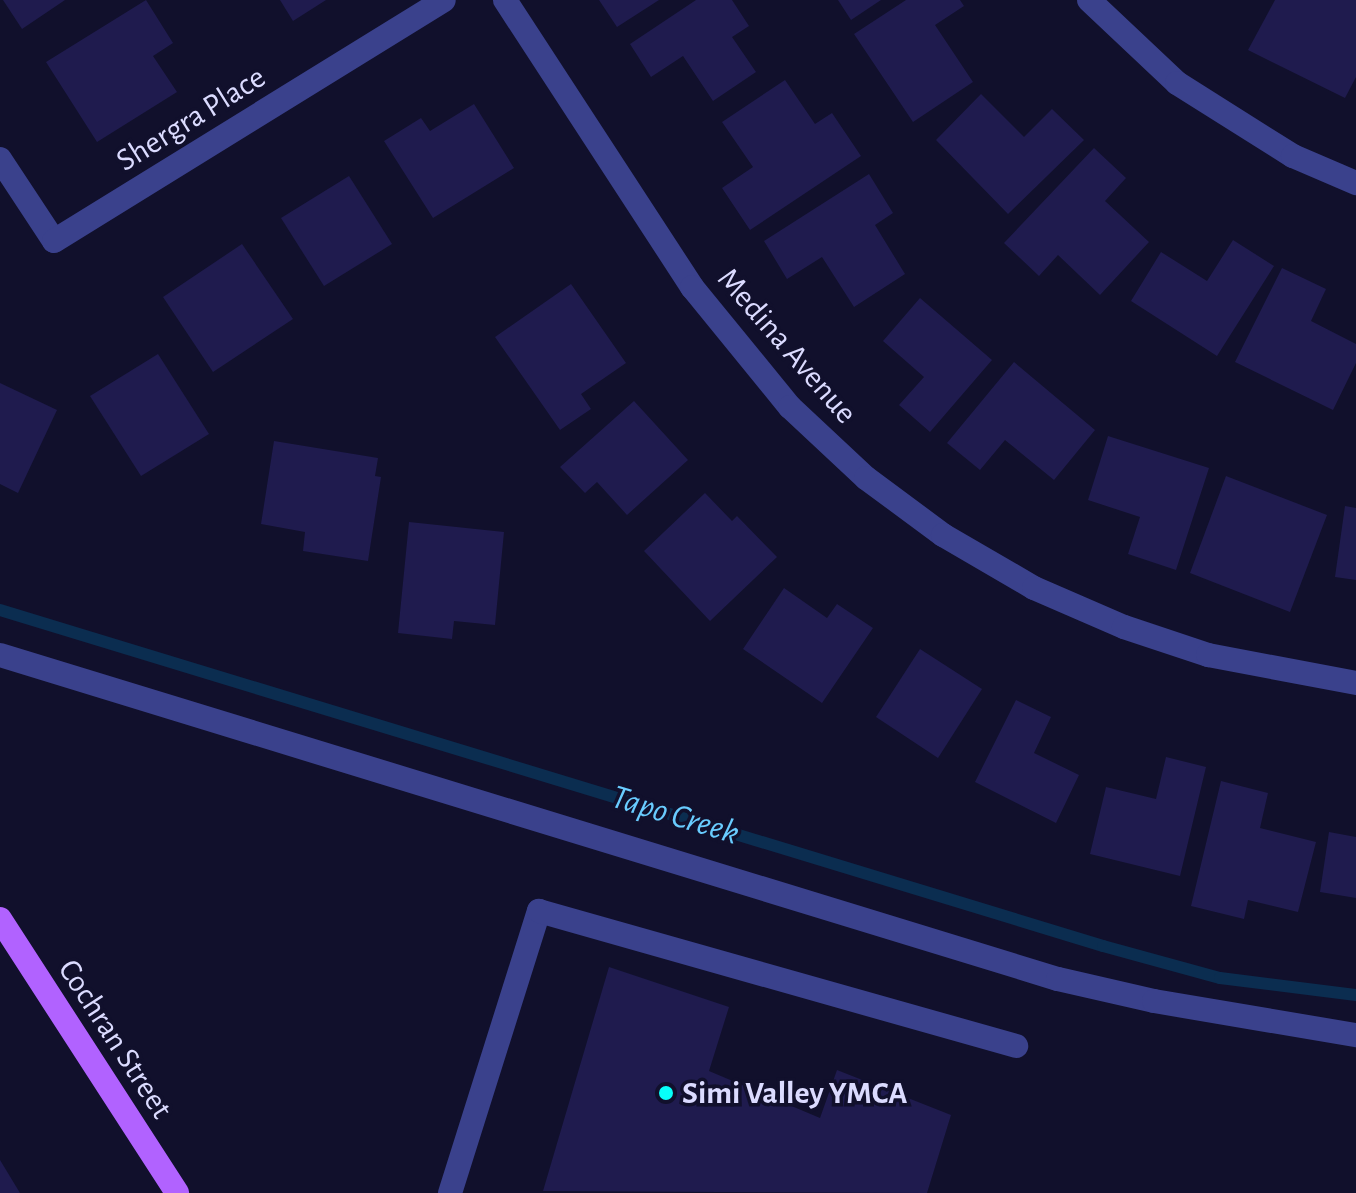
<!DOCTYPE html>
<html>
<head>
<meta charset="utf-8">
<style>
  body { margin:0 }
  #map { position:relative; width:1356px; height:1193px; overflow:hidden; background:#11102c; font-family:"Alegreya Sans",sans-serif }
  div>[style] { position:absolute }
  .stream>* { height:12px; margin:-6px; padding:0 6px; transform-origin:6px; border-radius:6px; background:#0b2d50 }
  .building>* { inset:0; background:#1f1b4e }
  .minor>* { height:24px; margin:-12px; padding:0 12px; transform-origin:12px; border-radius:12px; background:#3a418c }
  .major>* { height:24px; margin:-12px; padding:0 12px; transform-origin:12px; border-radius:12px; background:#b162ff }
  .dots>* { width:22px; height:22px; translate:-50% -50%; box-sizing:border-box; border:4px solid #11102c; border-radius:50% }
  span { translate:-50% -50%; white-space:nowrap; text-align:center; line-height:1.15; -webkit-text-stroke:7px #11102c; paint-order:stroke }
  .street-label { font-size:32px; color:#dbdbff }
  .poi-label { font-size:32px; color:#dbdbff; font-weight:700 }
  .left { translate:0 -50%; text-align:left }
  .water-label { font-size:34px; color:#69ccff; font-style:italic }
</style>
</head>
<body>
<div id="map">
  <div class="stream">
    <div style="left:0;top:610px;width:1153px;rotate:16.94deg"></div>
    <div style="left:1103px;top:946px;width:121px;rotate:15.3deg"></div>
    <div style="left:1220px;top:978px;width:137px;rotate:7.1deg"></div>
  </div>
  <div class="building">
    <div style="clip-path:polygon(3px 0,65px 0,22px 29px)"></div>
    <div style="clip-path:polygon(146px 0,173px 43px,153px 56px,177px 92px,97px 142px,46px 62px)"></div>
    <div style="clip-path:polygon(280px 0,326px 0,293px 21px)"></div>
    <div style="clip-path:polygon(599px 0,659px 0,617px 27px)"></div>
    <div style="clip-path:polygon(696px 0,732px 0,749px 26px,732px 37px,756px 72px,713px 101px,683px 56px,651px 77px,630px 44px)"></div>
    <div style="clip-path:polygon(838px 0,881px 0,851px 20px)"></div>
    <div style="clip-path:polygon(906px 0,960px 0,964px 6px,935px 25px,973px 82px,913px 122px,854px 34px)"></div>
    <div style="clip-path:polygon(1275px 0,1356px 0,1356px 77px,1345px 98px,1248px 50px)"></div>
    <div style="clip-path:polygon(785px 80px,815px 124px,832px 113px,861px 156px,750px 230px,722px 188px,753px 167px,722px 122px)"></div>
    <div style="clip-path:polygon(981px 94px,1024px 137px,1052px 109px,1084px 140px,1008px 214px,936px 140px)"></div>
    <div style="clip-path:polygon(474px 104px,514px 168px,433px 218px,384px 141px,421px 118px,430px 131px)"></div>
    <div style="clip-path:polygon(1094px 148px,1126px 178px,1105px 201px,1149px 242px,1100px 295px,1058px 255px,1039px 276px,1004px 243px)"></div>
    <div style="clip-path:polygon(869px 174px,893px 213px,875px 225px,905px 274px,854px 307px,822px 257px,787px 279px,764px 241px)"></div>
    <div style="clip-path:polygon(349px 176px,392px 244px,324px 286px,281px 218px)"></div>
    <div style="clip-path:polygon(1233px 240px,1274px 266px,1217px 356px,1131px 301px,1161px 252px,1207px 281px)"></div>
    <div style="clip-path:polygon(242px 244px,293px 319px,213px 372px,163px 297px)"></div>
    <div style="clip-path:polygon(1282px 268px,1326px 289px,1311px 321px,1356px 344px,1356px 363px,1333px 410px,1235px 362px)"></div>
    <div style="clip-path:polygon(571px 284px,626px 363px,581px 394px,591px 409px,560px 430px,495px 337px)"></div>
    <div style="clip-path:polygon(920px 298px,992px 360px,930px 432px,899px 405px,924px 377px,883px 341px)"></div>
    <div style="clip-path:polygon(158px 354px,209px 434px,141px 476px,90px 396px)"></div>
    <div style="clip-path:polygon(1014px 362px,1095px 430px,1054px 480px,1005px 440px,980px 470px,947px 443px)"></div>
    <div style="clip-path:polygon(0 383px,57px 410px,18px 493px,0 484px)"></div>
    <div style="clip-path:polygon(634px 401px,688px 460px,627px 515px,597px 482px,585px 493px,560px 467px)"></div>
    <div style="clip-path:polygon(1108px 436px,1209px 468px,1176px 570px,1128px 554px,1140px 517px,1088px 500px)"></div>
    <div style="clip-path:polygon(274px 441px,378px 458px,375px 476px,381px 477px,368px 561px,303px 551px,305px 532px,261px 524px)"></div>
    <div style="clip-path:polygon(1226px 476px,1327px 515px,1290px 612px,1190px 573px)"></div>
    <div style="clip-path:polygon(705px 493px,732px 521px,737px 516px,777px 557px,710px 621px,644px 551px)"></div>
    <div style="clip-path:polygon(1345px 506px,1356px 508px,1356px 580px,1335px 577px)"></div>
    <div style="clip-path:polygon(409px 522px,504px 532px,495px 625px,454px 621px,452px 639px,398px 633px)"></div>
    <div style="clip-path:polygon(784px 588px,827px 618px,837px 604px,873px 628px,822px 703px,743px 649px)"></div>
    <div style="clip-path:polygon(920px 649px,982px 689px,938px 758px,876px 717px)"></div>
    <div style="clip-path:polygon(1016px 700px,1051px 717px,1034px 753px,1079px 775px,1056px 823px,975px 782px)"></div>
    <div style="clip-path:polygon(1166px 757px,1206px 767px,1180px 876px,1090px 854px,1106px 787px,1156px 799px)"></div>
    <div style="clip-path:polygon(1221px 781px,1268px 793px,1260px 828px,1316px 842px,1298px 912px,1248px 900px,1244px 919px,1191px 906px)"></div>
    <div style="clip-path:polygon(1329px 832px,1356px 837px,1356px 898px,1320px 892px)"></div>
    <div style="clip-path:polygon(609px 967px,729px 1007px,709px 1071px,820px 1118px,837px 1070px,951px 1115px,927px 1193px,543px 1191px)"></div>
    <div style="clip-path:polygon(0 1160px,20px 1193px,0 1193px)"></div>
  </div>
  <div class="minor">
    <div style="left:505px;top:0;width:343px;rotate:56.9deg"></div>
    <div style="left:692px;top:287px;width:155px;rotate:50.8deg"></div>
    <div style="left:790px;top:407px;width:104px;rotate:43.1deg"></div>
    <div style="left:866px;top:478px;width:96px;rotate:36.5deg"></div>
    <div style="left:943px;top:535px;width:105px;rotate:30.2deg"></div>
    <div style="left:1034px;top:588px;width:98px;rotate:23.4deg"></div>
    <div style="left:1124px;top:627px;width:89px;rotate:18.4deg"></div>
    <div style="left:1208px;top:655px;width:151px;rotate:10.7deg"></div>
    <div style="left:1089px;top:0;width:121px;rotate:43.3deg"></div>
    <div style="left:1177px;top:83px;width:137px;rotate:32.2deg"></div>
    <div style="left:1293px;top:156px;width:69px;rotate:23.2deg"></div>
    <div style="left:0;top:159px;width:98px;rotate:56.6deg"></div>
    <div style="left:54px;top:241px;width:458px;rotate:-31.7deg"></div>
    <div style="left:0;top:655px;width:1106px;rotate:17.03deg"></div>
    <div style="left:1058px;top:979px;width:98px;rotate:12.9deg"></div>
    <div style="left:1154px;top:1001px;width:205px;rotate:9.6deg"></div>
    <div style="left:450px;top:1193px;width:296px;rotate:-72.5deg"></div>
    <div style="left:539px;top:911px;width:496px;rotate:15.8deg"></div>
  </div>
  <div class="major">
    <div style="left:0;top:919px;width:326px;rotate:57.1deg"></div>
  </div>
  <div class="dots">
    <div style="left:666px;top:1093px;background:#07fff9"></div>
  </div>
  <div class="street-label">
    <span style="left:191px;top:119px;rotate:-32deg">Shergra Place</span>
    <span style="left:787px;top:346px;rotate:49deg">Medina Avenue</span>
    <span style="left:115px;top:1039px;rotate:57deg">Cochran Street</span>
  </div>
  <div class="poi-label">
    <span class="left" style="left:682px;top:1093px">Simi Valley YMCA</span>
  </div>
  <div class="water-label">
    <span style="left:675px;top:816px;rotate:17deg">Tapo Creek</span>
  </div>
</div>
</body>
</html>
